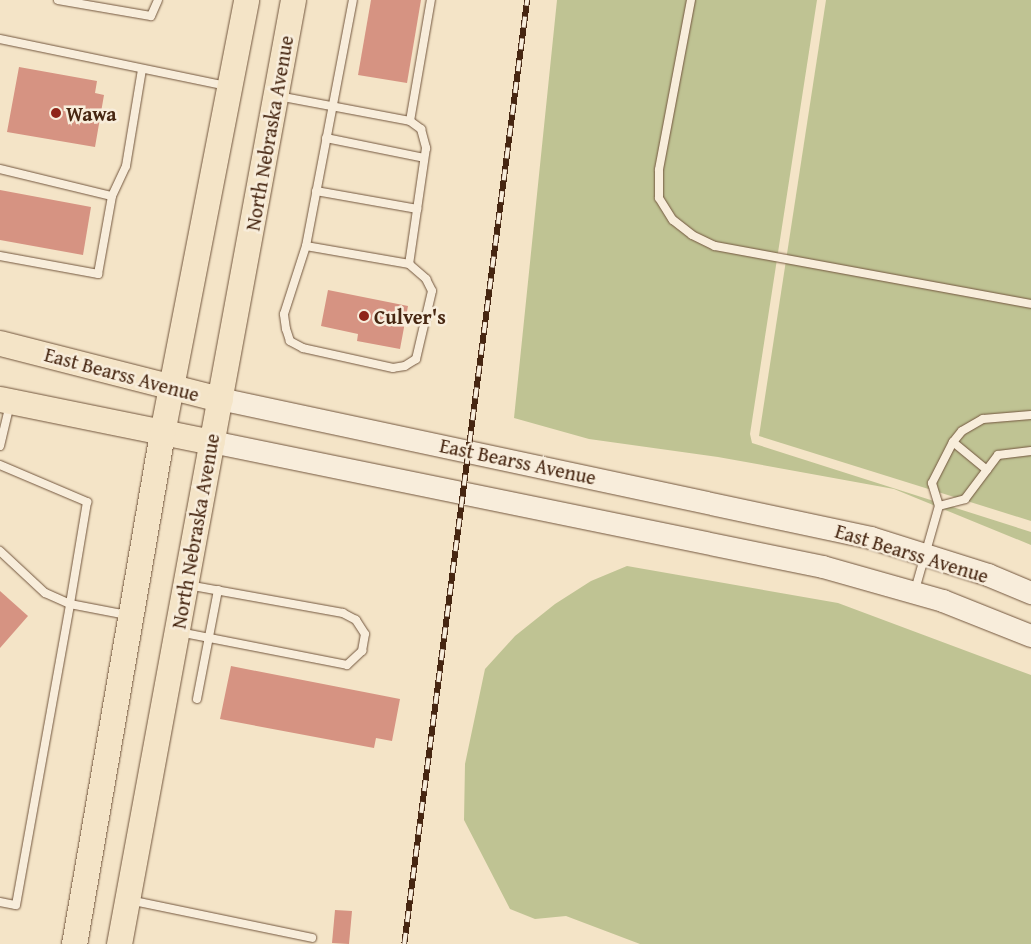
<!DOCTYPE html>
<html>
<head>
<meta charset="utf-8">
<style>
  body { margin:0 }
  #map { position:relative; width:1031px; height:944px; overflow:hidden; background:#f4e4c7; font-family:"Gentium Book Plus",serif }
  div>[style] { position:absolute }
  .green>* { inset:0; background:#bfc393 }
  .building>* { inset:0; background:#d69382 }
  .roads { filter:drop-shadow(0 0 1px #72563e) drop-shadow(0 0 1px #72563e) }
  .lane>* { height:8px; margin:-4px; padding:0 4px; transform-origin:4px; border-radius:4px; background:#f8eddb }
  .secondary>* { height:22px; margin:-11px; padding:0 11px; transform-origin:11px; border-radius:11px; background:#f8eddb }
  .primary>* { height:25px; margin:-12.5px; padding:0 12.5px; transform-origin:12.5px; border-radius:12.5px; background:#f4e4c7 }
  .rail>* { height:5.5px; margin-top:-2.75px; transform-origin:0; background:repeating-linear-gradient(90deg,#f8eddb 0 11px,#462611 0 22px); box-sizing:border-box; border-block:1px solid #462611 }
  .dots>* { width:14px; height:14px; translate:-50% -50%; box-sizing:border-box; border:2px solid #f8eddb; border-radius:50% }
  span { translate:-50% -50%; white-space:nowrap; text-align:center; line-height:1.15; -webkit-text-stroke:5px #f8eddb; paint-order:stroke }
  .poi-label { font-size:20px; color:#462611; font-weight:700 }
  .left { translate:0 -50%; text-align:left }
  .street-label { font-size:20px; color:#462611 }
</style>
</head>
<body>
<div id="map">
  <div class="green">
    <div style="clip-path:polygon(557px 0,817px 0,750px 434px,752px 443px,1031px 532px,1031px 545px,894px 489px,718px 457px,589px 439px,514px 418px)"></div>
    <div style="clip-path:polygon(826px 0,1031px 0,1031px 521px,759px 436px)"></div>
    <div style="clip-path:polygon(627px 566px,838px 603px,1031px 675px,1031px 944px,640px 944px,566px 916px,535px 919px,510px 909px,464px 820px,465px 764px,485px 669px,515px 636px,555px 604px,591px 581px)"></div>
  </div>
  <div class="building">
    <div style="clip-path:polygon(371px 0,421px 0,407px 83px,358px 75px)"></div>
    <div style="clip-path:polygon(19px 67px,97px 81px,95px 93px,104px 95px,95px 147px,7px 132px)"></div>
    <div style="clip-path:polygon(0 190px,91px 207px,83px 255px,0 240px)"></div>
    <div style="clip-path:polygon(328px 290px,408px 306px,400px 349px,357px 341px,358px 334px,321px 326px)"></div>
    <div style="clip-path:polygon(0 591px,28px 616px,0 648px)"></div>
    <div style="clip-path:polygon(231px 666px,400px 699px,392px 741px,376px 738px,374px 748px,220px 719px)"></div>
    <div style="clip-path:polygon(335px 910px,352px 911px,349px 944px,332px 943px)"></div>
  </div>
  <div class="roads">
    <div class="lane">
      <div style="left:58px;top:0;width:94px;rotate:9.8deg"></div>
      <div style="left:151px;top:16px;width:17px;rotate:-66deg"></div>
      <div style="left:691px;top:0;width:173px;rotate:100.7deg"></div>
      <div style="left:659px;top:170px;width:28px;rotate:90deg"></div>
      <div style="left:659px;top:198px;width:26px;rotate:58deg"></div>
      <div style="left:673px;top:220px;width:24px;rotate:38deg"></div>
      <div style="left:692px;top:235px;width:25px;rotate:26deg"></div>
      <div style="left:715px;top:246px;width:321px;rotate:10.4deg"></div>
      <div style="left:0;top:39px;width:231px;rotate:11.7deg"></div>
      <div style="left:278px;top:96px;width:134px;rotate:10.7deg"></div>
      <div style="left:410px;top:121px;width:14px;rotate:36deg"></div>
      <div style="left:421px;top:129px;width:20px;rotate:75deg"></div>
      <div style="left:426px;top:148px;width:117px;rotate:98.3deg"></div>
      <div style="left:410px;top:121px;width:123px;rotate:-80.2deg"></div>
      <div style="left:326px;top:138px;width:100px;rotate:11.5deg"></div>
      <div style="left:0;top:169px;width:115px;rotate:13.6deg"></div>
      <div style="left:316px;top:191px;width:103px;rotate:10.1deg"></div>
      <div style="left:306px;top:246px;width:105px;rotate:9.9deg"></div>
      <div style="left:409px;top:264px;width:23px;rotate:41deg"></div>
      <div style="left:426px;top:279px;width:13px;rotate:63deg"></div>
      <div style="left:432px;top:291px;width:70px;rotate:103.2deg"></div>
      <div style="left:416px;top:359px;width:13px;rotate:148deg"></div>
      <div style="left:405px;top:366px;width:12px;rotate:171deg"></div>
      <div style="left:393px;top:368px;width:92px;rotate:-167.5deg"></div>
      <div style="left:303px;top:348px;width:15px;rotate:-152deg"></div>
      <div style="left:290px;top:341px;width:13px;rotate:-108deg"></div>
      <div style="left:286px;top:329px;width:15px;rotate:-98deg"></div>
      <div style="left:284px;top:314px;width:71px;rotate:-72.1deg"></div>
      <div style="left:306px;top:246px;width:250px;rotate:-79.2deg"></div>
      <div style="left:0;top:256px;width:100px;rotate:10.4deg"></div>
      <div style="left:98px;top:274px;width:79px;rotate:-79.8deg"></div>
      <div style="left:112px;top:196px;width:33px;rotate:-65deg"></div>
      <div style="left:126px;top:166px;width:98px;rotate:-80.6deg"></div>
      <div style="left:953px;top:442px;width:44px;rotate:39.5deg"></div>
      <div style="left:0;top:446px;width:43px;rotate:-76.6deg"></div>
      <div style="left:0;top:465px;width:95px;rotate:23deg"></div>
      <div style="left:87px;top:502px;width:103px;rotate:99.5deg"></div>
      <div style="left:70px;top:604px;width:27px;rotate:-156deg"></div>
      <div style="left:45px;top:593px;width:62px;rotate:-137deg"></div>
      <div style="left:939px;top:506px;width:27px;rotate:-15deg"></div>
      <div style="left:965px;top:499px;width:55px;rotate:-53.1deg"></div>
      <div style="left:998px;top:455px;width:33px;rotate:-7deg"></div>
      <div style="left:915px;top:590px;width:87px;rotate:-74.1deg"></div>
      <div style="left:939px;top:506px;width:24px;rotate:-107deg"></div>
      <div style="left:932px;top:483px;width:46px;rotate:-62.9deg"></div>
      <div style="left:953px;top:442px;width:14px;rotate:-51deg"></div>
      <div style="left:962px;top:431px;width:24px;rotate:-30deg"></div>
      <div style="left:983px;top:419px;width:48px;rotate:-4.8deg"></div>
      <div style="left:179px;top:632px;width:171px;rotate:11.1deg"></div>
      <div style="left:347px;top:665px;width:21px;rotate:-43deg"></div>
      <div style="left:362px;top:651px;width:17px;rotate:-80deg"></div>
      <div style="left:365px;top:634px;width:17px;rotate:-123deg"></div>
      <div style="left:356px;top:620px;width:15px;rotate:-152deg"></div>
      <div style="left:343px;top:613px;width:158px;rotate:-169.8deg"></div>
      <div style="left:197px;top:699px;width:111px;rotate:-79.1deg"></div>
      <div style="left:129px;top:900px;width:187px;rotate:11.7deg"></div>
      <div style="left:0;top:902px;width:16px;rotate:11deg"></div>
      <div style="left:16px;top:905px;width:306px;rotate:-79.8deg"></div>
      <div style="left:70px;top:604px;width:58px;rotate:10.9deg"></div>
    </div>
    <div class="secondary">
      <div style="left:220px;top:399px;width:666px;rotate:12.05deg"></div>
      <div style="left:871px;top:538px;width:123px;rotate:17.5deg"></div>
      <div style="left:988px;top:575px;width:47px;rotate:22.7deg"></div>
      <div style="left:212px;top:442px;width:624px;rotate:11.56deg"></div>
      <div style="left:823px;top:567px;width:125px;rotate:15.8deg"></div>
      <div style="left:943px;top:601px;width:95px;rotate:21.7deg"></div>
    </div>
    <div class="primary">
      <div style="left:0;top:343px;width:227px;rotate:14.3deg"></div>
      <div style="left:0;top:399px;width:216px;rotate:11.5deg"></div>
      <div style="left:74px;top:944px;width:519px;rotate:-80.23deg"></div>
      <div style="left:162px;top:433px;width:441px;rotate:-79deg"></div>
      <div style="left:119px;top:944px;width:960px;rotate:-79.56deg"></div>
    </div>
  </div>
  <div class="rail">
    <div style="left:404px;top:944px;width:952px;rotate:-82.58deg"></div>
  </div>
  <div class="dots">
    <div style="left:56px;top:113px;background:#8f2418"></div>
    <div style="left:364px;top:316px;background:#8f2418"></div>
  </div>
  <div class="poi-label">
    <span class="left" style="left:66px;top:113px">Wawa</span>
    <span class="left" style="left:374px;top:316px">Culver's</span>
  </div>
  <div class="street-label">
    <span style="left:269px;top:133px;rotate:-80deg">North Nebraska Avenue</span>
    <span style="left:122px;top:374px;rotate:15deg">East Bearss Avenue</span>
    <span style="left:518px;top:461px;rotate:12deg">East Bearss Avenue</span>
    <span style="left:195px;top:531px;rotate:-80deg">North Nebraska Avenue</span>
    <span style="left:912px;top:553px;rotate:17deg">East Bearss Avenue</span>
  </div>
</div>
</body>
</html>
